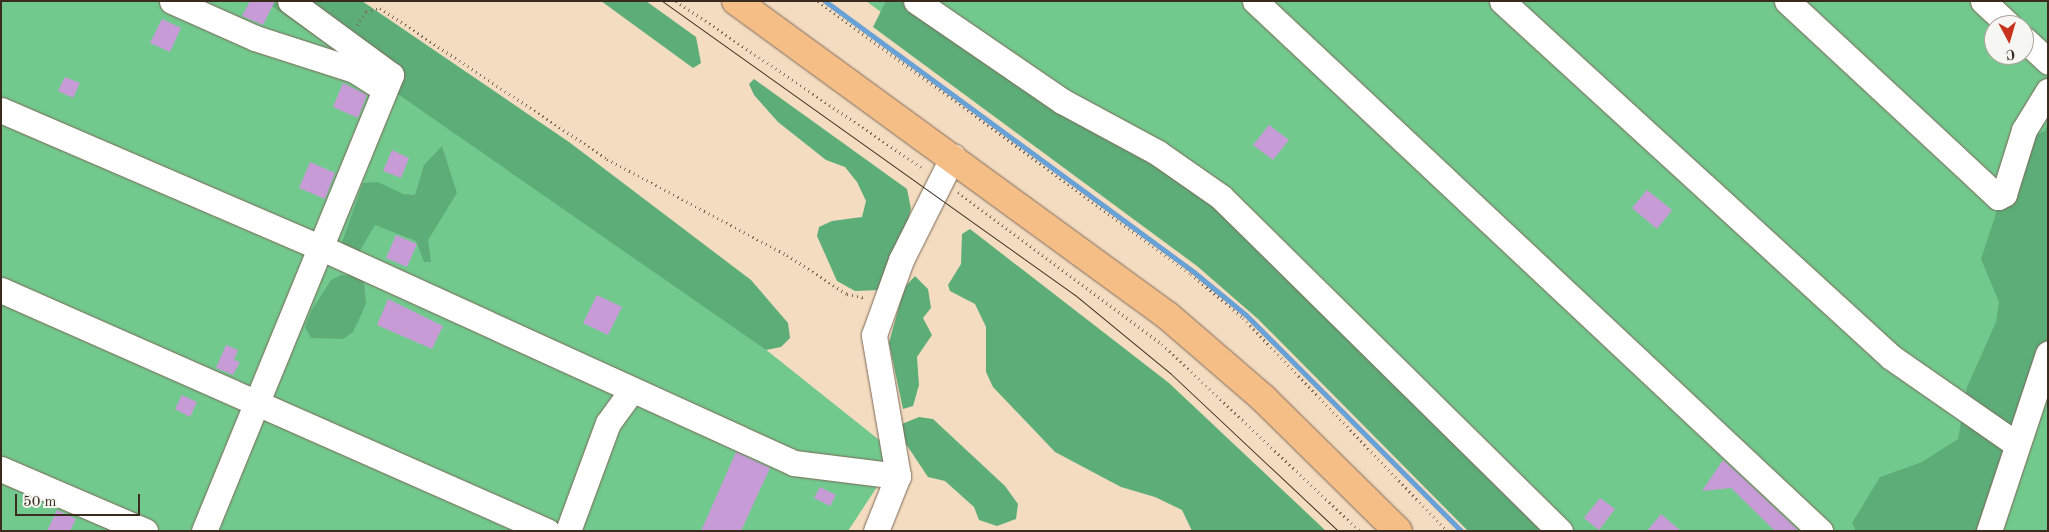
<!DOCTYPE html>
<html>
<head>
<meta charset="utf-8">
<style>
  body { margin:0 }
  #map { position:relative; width:2049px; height:532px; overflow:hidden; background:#f4dcc0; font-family:"Old Standard TT",serif }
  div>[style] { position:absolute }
  .green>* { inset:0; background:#72c98e }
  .forest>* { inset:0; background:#5dad79 }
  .stream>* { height:5px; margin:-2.5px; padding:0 2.5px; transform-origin:2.5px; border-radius:2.5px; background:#67a1d6 }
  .building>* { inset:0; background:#c79cd6 }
  .path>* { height:3px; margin-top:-1.5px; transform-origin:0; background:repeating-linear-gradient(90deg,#7c6857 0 1px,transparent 0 5px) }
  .roads { filter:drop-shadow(0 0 1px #7c6857) drop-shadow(0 0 1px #7c6857) }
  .minor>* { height:25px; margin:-12.5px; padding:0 12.5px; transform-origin:12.5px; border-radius:12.5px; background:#fff }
  .major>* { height:28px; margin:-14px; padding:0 14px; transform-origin:14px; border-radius:14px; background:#f6be87 }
  .tram>* { height:1px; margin:-0.5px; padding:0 0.5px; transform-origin:0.5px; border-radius:0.5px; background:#3b2a1e }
  span { translate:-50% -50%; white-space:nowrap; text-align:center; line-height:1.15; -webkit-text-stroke:4.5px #f6f6f2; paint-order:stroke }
  .frame { position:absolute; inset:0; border:2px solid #3b2a1e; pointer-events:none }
  .north { position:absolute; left:1984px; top:15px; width:50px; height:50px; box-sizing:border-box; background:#f6f6f2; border:1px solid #aba49d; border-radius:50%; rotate:174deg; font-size:14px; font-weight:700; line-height:20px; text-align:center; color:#3b2a1e }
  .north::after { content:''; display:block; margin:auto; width:18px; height:22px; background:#c8321e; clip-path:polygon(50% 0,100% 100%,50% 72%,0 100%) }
  .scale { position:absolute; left:15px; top:494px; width:125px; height:22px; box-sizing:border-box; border:2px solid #3b2a1e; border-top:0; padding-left:6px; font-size:15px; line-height:18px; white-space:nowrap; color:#3b2a1e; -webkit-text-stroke:4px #f6f6f2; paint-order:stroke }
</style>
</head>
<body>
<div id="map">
  <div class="green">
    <div style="clip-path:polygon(1px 1px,264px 1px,740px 329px,898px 455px,848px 531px,1px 531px)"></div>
    <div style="clip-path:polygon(evenodd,866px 1px,2048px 1px,2048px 531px,1489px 531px,1208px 253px,866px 1px,1994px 25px,2024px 25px,2024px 55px,1994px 55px,1994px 25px)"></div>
  </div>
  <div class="forest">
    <div style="clip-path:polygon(264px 1px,362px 1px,569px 142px,751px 280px,788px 323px,790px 338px,781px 347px,766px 350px)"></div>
    <div style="clip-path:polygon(601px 1px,646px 1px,696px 37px,701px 63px,693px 68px)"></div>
    <div style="clip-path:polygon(886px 1px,907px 1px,1221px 204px,1551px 531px,1468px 531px,1258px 319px,1197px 266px,873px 27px)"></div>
    <div style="clip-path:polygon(754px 79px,907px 189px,911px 209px,905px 231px,880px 290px,855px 291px,837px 281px,817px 236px,819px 227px,832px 221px,862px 217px,866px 201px,857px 182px,845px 167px,826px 160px,778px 122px,754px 95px,749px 84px)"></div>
    <div style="clip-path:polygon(2048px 119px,2048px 373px,1979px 531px,1856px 531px,1852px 523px,1880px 477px,1922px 462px,1958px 439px,1967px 387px,1996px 322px,1999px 302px,1981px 259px,2013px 161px,2025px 139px,2045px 131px)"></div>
    <div style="clip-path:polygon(442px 146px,457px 193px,428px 240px,431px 262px,424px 262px,416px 241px,375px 225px,358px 254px,341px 245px,363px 183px,378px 182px,403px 194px,415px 195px,424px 165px)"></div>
    <div style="clip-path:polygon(970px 229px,1169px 383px,1326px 531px,1192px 531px,1182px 510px,1155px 497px,1121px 487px,1055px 452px,993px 387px,986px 372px,986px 327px,975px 304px,950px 291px,948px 285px,961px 264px,962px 234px)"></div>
    <div style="clip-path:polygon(341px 275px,357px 276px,364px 282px,366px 304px,353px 332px,343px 339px,311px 338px,305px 327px,311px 311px,331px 280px)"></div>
    <div style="clip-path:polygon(915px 276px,928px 289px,931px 308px,923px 318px,932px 335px,917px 357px,919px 385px,913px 406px,903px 409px,889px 343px,904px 288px)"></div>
    <div style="clip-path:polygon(919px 417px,933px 419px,1005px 486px,1018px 504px,1016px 519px,997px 526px,979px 520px,974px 507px,945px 481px,928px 477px,898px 432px,902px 424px)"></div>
  </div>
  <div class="stream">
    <div style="left:825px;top:1px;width:459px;rotate:36.3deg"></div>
    <div style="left:1195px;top:273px;width:66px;rotate:39.5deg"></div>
    <div style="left:1246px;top:315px;width:305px;rotate:45.1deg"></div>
  </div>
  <div class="building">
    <div style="clip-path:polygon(250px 1px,275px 1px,263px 25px,242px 16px)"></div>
    <div style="clip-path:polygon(162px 19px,181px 28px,170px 52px,150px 43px)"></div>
    <div style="clip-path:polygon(65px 77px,80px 83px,73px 98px,58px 91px)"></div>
    <div style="clip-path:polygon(343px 83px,367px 95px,358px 118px,333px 107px)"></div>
    <div style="clip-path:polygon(1269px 125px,1289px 140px,1273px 160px,1253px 145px)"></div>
    <div style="clip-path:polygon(392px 150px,409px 158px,401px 178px,383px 171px)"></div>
    <div style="clip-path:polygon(310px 162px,335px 173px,325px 199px,299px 188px)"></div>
    <div style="clip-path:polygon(1647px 190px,1672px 210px,1657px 229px,1632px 208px)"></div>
    <div style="clip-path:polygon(396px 235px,417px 244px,407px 267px,386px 258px)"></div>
    <div style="clip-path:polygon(597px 295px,622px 307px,608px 335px,583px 323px)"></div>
    <div style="clip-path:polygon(388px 299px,443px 326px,432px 349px,377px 325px)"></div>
    <div style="clip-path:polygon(226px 345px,238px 350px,234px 360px,240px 362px,233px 375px,216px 368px)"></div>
    <div style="clip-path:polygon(182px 395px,197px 402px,190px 417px,175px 409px)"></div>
    <div style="clip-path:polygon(736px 452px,770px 468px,741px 531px,701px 531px)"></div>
    <div style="clip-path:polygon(1723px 460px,1745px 480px,1799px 531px,1775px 531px,1731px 488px,1702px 491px)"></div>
    <div style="clip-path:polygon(820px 487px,836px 495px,830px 506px,814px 498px)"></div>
    <div style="clip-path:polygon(1600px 498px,1615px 509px,1599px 530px,1584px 518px)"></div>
    <div style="clip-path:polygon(57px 510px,76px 519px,70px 531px,47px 531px)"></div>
    <div style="clip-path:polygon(1661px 514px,1681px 531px,1647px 531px)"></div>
  </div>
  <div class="path">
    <div style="left:676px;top:1px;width:300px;rotate:34.1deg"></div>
    <div style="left:818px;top:1px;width:462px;rotate:36.2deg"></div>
    <div style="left:1191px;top:274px;width:68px;rotate:40.2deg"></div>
    <div style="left:1243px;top:318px;width:295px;rotate:46.2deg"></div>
    <div style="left:357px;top:25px;width:17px;rotate:-57deg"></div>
    <div style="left:366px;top:11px;width:14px;rotate:-12deg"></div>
    <div style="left:380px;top:8px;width:273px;rotate:33.6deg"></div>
    <div style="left:607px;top:159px;width:204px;rotate:28.1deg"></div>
    <div style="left:787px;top:255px;width:72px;rotate:33deg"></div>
    <div style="left:847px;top:294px;width:19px;rotate:12deg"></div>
    <div style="left:958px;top:192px;width:254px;rotate:36.7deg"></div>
    <div style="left:1162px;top:344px;width:272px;rotate:43.4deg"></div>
  </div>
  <div class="roads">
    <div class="minor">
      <div style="left:172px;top:1px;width:91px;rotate:24deg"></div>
      <div style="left:255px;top:38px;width:104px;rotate:17.9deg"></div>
      <div style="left:354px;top:70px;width:36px;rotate:32deg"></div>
      <div style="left:916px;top:1px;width:177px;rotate:34.4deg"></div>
      <div style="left:1062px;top:101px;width:109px;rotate:28.4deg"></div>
      <div style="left:1158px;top:153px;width:77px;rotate:34.9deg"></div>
      <div style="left:1221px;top:197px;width:476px;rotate:44.6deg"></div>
      <div style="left:1255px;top:1px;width:775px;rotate:43.17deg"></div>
      <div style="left:1502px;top:1px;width:527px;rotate:42.46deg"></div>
      <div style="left:1891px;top:357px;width:152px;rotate:34.8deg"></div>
      <div style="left:1787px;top:1px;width:288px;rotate:42.9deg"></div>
      <div style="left:1998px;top:197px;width:7px;rotate:-27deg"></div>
      <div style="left:2004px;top:194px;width:67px;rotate:-72.6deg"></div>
      <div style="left:2024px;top:130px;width:46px;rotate:-58.4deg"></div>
      <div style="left:1983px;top:1px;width:35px;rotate:43deg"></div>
      <div style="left:2024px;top:39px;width:33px;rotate:43deg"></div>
      <div style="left:1px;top:110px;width:349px;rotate:23.3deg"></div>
      <div style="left:322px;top:248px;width:519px;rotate:24.49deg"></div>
      <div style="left:794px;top:463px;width:105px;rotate:7.1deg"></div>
      <div style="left:898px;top:476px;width:143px;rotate:-99.7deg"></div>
      <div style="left:874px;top:335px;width:80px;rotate:-70.2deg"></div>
      <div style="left:901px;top:260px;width:116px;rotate:-63.4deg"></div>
      <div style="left:1px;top:290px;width:597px;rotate:23.82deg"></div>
      <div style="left:1px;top:469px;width:157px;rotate:23.3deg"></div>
      <div style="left:204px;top:531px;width:493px;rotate:-67.7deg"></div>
      <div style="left:391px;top:75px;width:125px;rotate:-143.8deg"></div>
      <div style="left:568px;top:531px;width:115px;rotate:-69.7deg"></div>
      <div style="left:608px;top:423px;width:41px;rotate:-54deg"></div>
      <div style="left:876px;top:531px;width:59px;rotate:-68.2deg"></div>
      <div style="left:1989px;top:531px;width:187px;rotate:-71.6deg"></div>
    </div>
    <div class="major">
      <div style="left:736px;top:1px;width:535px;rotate:36.1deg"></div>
      <div style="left:1168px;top:316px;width:127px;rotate:40.8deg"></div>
      <div style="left:1264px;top:399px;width:188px;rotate:44.6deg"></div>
    </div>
  </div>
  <div class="tram">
    <div style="left:662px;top:1px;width:507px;rotate:35.45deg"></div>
    <div style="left:1075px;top:295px;width:123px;rotate:39.4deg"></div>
    <div style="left:1170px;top:373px;width:231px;rotate:43.2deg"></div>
  </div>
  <div class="frame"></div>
  <div class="north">С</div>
  <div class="scale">50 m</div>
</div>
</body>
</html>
